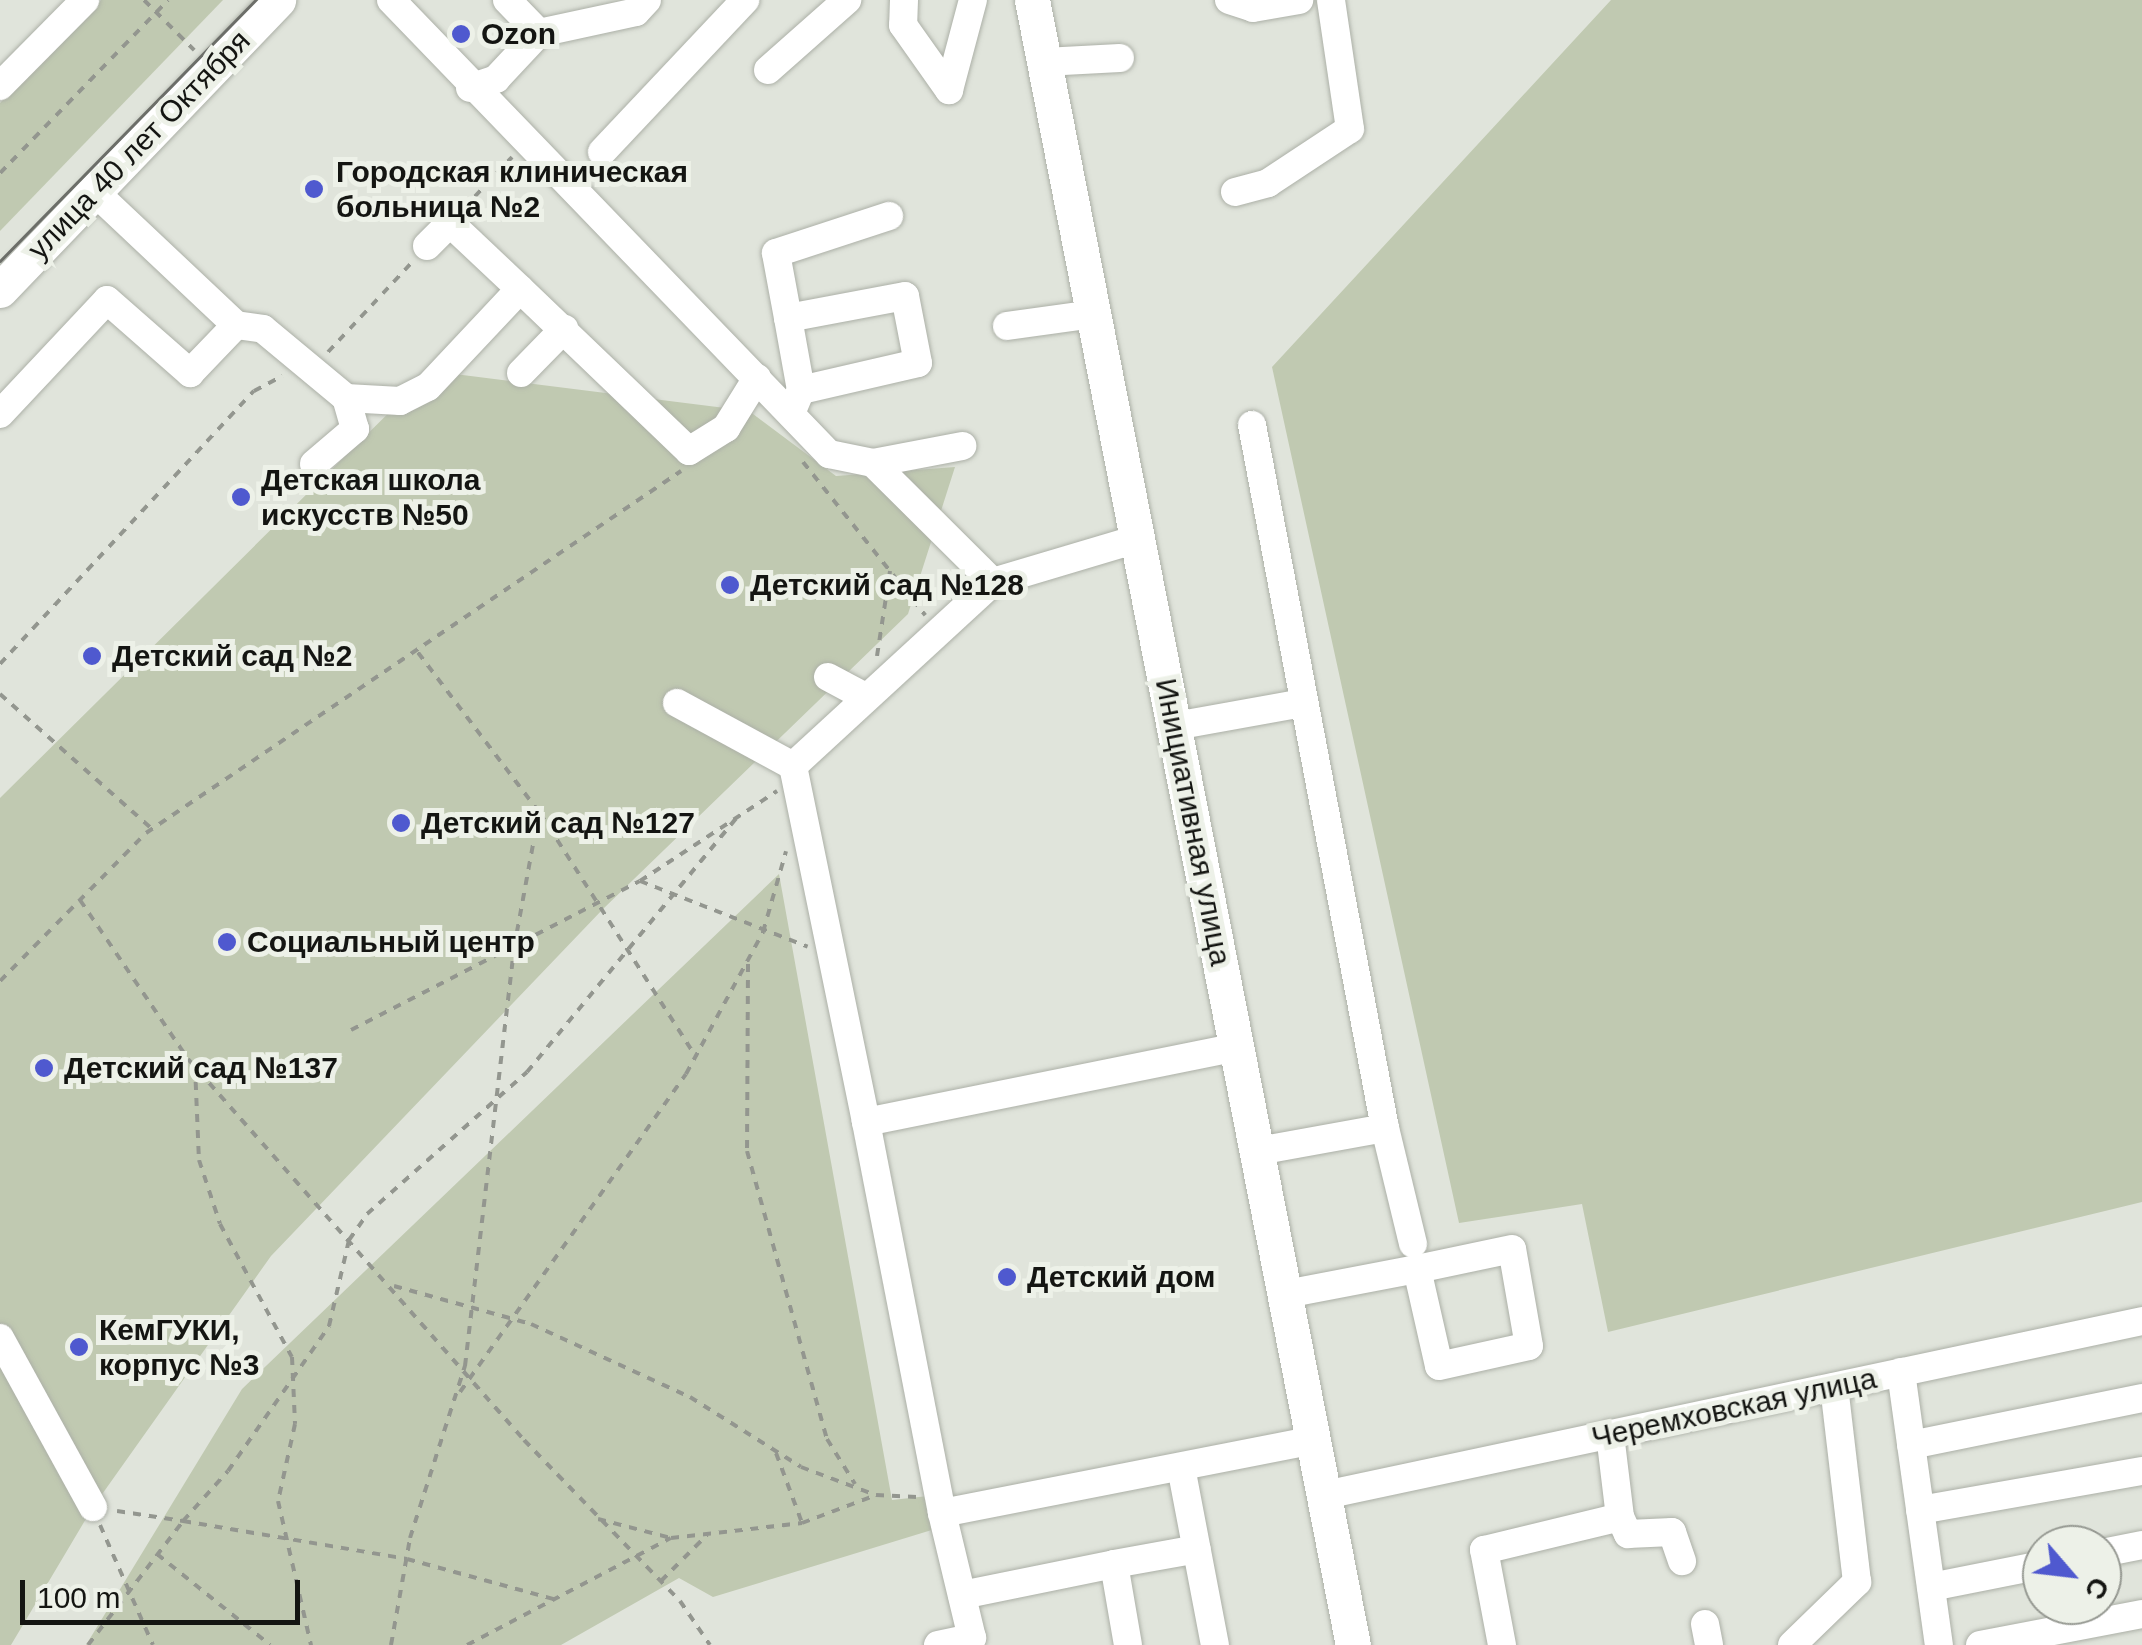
<!DOCTYPE html>
<html>
<head>
<meta charset="utf-8">
<style>
  body { margin:0 }
  #map { position:relative; width:2142px; height:1645px; overflow:hidden; background:#e0e4db; font-family:Helvetica,sans-serif }
  div>[style] { position:absolute }
  .green>* { inset:0; background:#c0c9b1 }
  .path>* { height:4px; margin-top:-2px; transform-origin:0; background:repeating-linear-gradient(90deg,#93968f 0 8px,transparent 0 16px) }
  .roads { filter:drop-shadow(0 0 2px #acb0a7) drop-shadow(0 0 2px #acb0a7) }
  .minor>* { height:28px; margin:-14px; padding:0 14px; transform-origin:14px; border-radius:14px; background:#fff }
  .major>* { height:35px; margin:-17.5px; padding:0 17.5px; transform-origin:17.5px; border-radius:17.5px; background:#fff }
  .tram>* { height:2.5px; margin:-1.25px; padding:0 1.25px; transform-origin:1.25px; border-radius:1.25px; background:#6c6e69 }
  .dots>* { width:28px; height:28px; translate:-50% -50%; box-sizing:border-box; border:5px solid #edf1e8; border-radius:50% }
  span { translate:-50% -50%; white-space:nowrap; text-align:center; line-height:1.15; -webkit-text-stroke:10px #edf1e8; paint-order:stroke }
  .poi-label { font-size:30px; color:#141512; font-weight:700 }
  .left { translate:0 -50%; text-align:left }
  .street-label { font-size:30px; color:#141512 }
  .north { position:absolute; left:2022px; top:1525px; width:100px; height:100px; box-sizing:border-box; background:#edf1e8; border:2px solid #969992; border-radius:50%; rotate:118deg; font-size:28px; font-weight:700; line-height:40px; text-align:center; color:#141512 }
  .north::after { content:''; display:block; margin:auto; width:35px; height:45px; background:#4f59cf; clip-path:polygon(50% 0,100% 100%,50% 72%,0 100%) }
  .scale { position:absolute; left:20px; top:1580px; width:280px; height:45px; box-sizing:border-box; border:5px solid #141512; border-top:0; padding-left:12px; font-size:30px; line-height:35px; white-space:nowrap; color:#141512; -webkit-text-stroke:8px #edf1e8; paint-order:stroke }
</style>
</head>
<body>
<div id="map">
  <div class="green">
    <div style="clip-path:polygon(101px 0,223px 0,0 231px,0 103px)"></div>
    <div style="clip-path:polygon(1611px 0,2142px 0,2142px 1202px,1608px 1332px,1582px 1204px,1459px 1223px,1272px 367px)"></div>
    <div style="clip-path:polygon(431px 371px,749px 411px,836px 476px,955px 467px,908px 614px,603px 909px,271px 1256px,93px 1507px,11px 1645px,0 1645px,0 798px)"></div>
    <div style="clip-path:polygon(779px 874px,892px 1500px,928px 1496px,935px 1529px,713px 1597px,679px 1578px,561px 1645px,86px 1645px,242px 1389px)"></div>
  </div>
  <div class="path">
    <div style="left:144px;top:0;width:71px;rotate:45deg"></div>
    <div style="left:0;top:173px;width:241px;rotate:-45.8deg"></div>
    <div style="left:464px;top:208px;width:70px;rotate:-46.7deg"></div>
    <div style="left:328px;top:352px;width:126px;rotate:-46.9deg"></div>
    <div style="left:803px;top:462px;width:196px;rotate:51.4deg"></div>
    <div style="left:877px;top:656px;width:86px;rotate:-81.3deg"></div>
    <div style="left:0;top:664px;width:373px;rotate:-47.1deg"></div>
    <div style="left:254px;top:391px;width:32px;rotate:-28deg"></div>
    <div style="left:0;top:694px;width:203px;rotate:41.6deg"></div>
    <div style="left:540px;top:813px;width:290px;rotate:57.4deg"></div>
    <div style="left:640px;top:881px;width:180px;rotate:21.4deg"></div>
    <div style="left:80px;top:900px;width:192px;rotate:55.8deg"></div>
    <div style="left:188px;top:1059px;width:508px;rotate:48.59deg"></div>
    <div style="left:524px;top:1440px;width:224px;rotate:45.9deg"></div>
    <div style="left:680px;top:1601px;width:53px;rotate:55.7deg"></div>
    <div style="left:748px;top:964px;width:187px;rotate:90.3deg"></div>
    <div style="left:747px;top:1151px;width:299px;rotate:74.5deg"></div>
    <div style="left:827px;top:1439px;width:53px;rotate:58.1deg"></div>
    <div style="left:0;top:981px;width:208px;rotate:-45.4deg"></div>
    <div style="left:146px;top:833px;width:646px;rotate:-34.08deg"></div>
    <div style="left:351px;top:1030px;width:325px;rotate:-27.3deg"></div>
    <div style="left:640px;top:881px;width:164px;rotate:-33.3deg"></div>
    <div style="left:195px;top:1066px;width:94px;rotate:87.6deg"></div>
    <div style="left:199px;top:1160px;width:67px;rotate:71.8deg"></div>
    <div style="left:220px;top:1224px;width:151px;rotate:61.6deg"></div>
    <div style="left:292px;top:1357px;width:67px;rotate:87.4deg"></div>
    <div style="left:295px;top:1424px;width:79px;rotate:102.4deg"></div>
    <div style="left:278px;top:1501px;width:148px;rotate:77.1deg"></div>
    <div style="left:394px;top:1286px;width:142px;rotate:15.5deg"></div>
    <div style="left:531px;top:1324px;width:175px;rotate:24.7deg"></div>
    <div style="left:690px;top:1397px;width:131px;rotate:32.2deg"></div>
    <div style="left:801px;top:1467px;width:80px;rotate:20.5deg"></div>
    <div style="left:876px;top:1495px;width:41px;rotate:2.8deg"></div>
    <div style="left:460px;top:1392px;width:390px;rotate:-54.6deg"></div>
    <div style="left:686px;top:1074px;width:162px;rotate:-61.5deg"></div>
    <div style="left:763px;top:932px;width:84px;rotate:-74.1deg"></div>
    <div style="left:776px;top:1453px;width:75px;rotate:69.6deg"></div>
    <div style="left:802px;top:1523px;width:79px;rotate:-20.7deg"></div>
    <div style="left:117px;top:1511px;width:67px;rotate:8.6deg"></div>
    <div style="left:183px;top:1521px;width:67px;rotate:-48deg"></div>
    <div style="left:228px;top:1471px;width:177px;rotate:-55.1deg"></div>
    <div style="left:329px;top:1326px;width:88px;rotate:-76.9deg"></div>
    <div style="left:349px;top:1240px;width:32px;rotate:-55deg"></div>
    <div style="left:367px;top:1214px;width:214px;rotate:-41.6deg"></div>
    <div style="left:527px;top:1072px;width:330px;rotate:-50.5deg"></div>
    <div style="left:598px;top:1519px;width:75px;rotate:14.6deg"></div>
    <div style="left:100px;top:1525px;width:131px;rotate:66.2deg"></div>
    <div style="left:157px;top:1554px;width:145px;rotate:38.8deg"></div>
    <div style="left:661px;top:1581px;width:65px;rotate:-45deg"></div>
    <div style="left:88px;top:1645px;width:156px;rotate:-52.5deg"></div>
    <div style="left:183px;top:1521px;width:227px;rotate:9.6deg"></div>
    <div style="left:407px;top:1559px;width:156px;rotate:15.3deg"></div>
    <div style="left:391px;top:1645px;width:109px;rotate:-79.9deg"></div>
    <div style="left:410px;top:1538px;width:181px;rotate:-72.3deg"></div>
    <div style="left:465px;top:1366px;width:421px;rotate:-83.3deg"></div>
    <div style="left:514px;top:948px;width:138px;rotate:-79.6deg"></div>
    <div style="left:539px;top:812px;width:203px;rotate:-127.2deg"></div>
    <div style="left:467px;top:1645px;width:230px;rotate:-27.7deg"></div>
    <div style="left:671px;top:1538px;width:132px;rotate:-6.5deg"></div>
  </div>
  <div class="roads">
    <div class="minor">
      <div style="left:391px;top:0;width:631px;rotate:46.03deg"></div>
      <div style="left:829px;top:454px;width:45px;rotate:11.6deg"></div>
      <div style="left:873px;top:463px;width:169px;rotate:44.8deg"></div>
      <div style="left:993px;top:582px;width:150px;rotate:-16.6deg"></div>
      <div style="left:904px;top:0;width:25px;rotate:92deg"></div>
      <div style="left:903px;top:25px;width:80px;rotate:54.7deg"></div>
      <div style="left:949px;top:90px;width:93px;rotate:-75.1deg"></div>
      <div style="left:1229px;top:0;width:25px;rotate:18deg"></div>
      <div style="left:1253px;top:8px;width:47px;rotate:-9.9deg"></div>
      <div style="left:539px;top:33px;width:99px;rotate:-12.2deg"></div>
      <div style="left:636px;top:12px;width:16px;rotate:-47deg"></div>
      <div style="left:1044px;top:62px;width:76px;rotate:-3deg"></div>
      <div style="left:768px;top:70px;width:106px;rotate:-41.5deg"></div>
      <div style="left:0;top:86px;width:121px;rotate:-45.3deg"></div>
      <div style="left:470px;top:88px;width:28px;rotate:-19deg"></div>
      <div style="left:496px;top:79px;width:63px;rotate:-46.9deg"></div>
      <div style="left:539px;top:33px;width:46px;rotate:-134.1deg"></div>
      <div style="left:602px;top:152px;width:209px;rotate:-46.7deg"></div>
      <div style="left:1235px;top:192px;width:34px;rotate:-15deg"></div>
      <div style="left:1268px;top:183px;width:98px;rotate:-33.4deg"></div>
      <div style="left:1350px;top:129px;width:130px;rotate:-98.4deg"></div>
      <div style="left:427px;top:246px;width:33px;rotate:-45deg"></div>
      <div style="left:450px;top:223px;width:96px;rotate:43.3deg"></div>
      <div style="left:788px;top:318px;width:66px;rotate:-100.5deg"></div>
      <div style="left:776px;top:253px;width:119px;rotate:-18.1deg"></div>
      <div style="left:236px;top:325px;width:27px;rotate:8deg"></div>
      <div style="left:263px;top:329px;width:108px;rotate:39.7deg"></div>
      <div style="left:346px;top:398px;width:54px;rotate:3.2deg"></div>
      <div style="left:400px;top:401px;width:31px;rotate:-27deg"></div>
      <div style="left:428px;top:387px;width:134px;rotate:-46.8deg"></div>
      <div style="left:520px;top:289px;width:234px;rotate:43.8deg"></div>
      <div style="left:689px;top:451px;width:44px;rotate:-31.9deg"></div>
      <div style="left:726px;top:428px;width:59px;rotate:-58.2deg"></div>
      <div style="left:1007px;top:326px;width:87px;rotate:-7.9deg"></div>
      <div style="left:521px;top:373px;width:62px;rotate:-45.7deg"></div>
      <div style="left:792px;top:411px;width:23px;rotate:-67deg"></div>
      <div style="left:801px;top:390px;width:120px;rotate:-13deg"></div>
      <div style="left:918px;top:363px;width:68px;rotate:-101deg"></div>
      <div style="left:905px;top:296px;width:119px;rotate:169.4deg"></div>
      <div style="left:788px;top:318px;width:73px;rotate:79.8deg"></div>
      <div style="left:0;top:414px;width:156px;rotate:-46.8deg"></div>
      <div style="left:107px;top:300px;width:111px;rotate:41.3deg"></div>
      <div style="left:190px;top:373px;width:66px;rotate:-46.2deg"></div>
      <div style="left:236px;top:325px;width:194px;rotate:-136.7deg"></div>
      <div style="left:1252px;top:425px;width:715px;rotate:79.29deg"></div>
      <div style="left:873px;top:463px;width:91px;rotate:-10.8deg"></div>
      <div style="left:314px;top:464px;width:54px;rotate:-40.5deg"></div>
      <div style="left:355px;top:429px;width:32px;rotate:-106deg"></div>
      <div style="left:993px;top:582px;width:272px;rotate:137.4deg"></div>
      <div style="left:793px;top:766px;width:363px;rotate:78.4deg"></div>
      <div style="left:866px;top:1122px;width:379px;rotate:-11.4deg"></div>
      <div style="left:828px;top:677px;width:40px;rotate:28deg"></div>
      <div style="left:677px;top:703px;width:132px;rotate:28.5deg"></div>
      <div style="left:1175px;top:726px;width:130px;rotate:-10.2deg"></div>
      <div style="left:866px;top:1122px;width:398px;rotate:79deg"></div>
      <div style="left:942px;top:1513px;width:380px;rotate:-11.1deg"></div>
      <div style="left:1258px;top:1151px;width:129px;rotate:-10.3deg"></div>
      <div style="left:1385px;top:1128px;width:119px;rotate:76.4deg"></div>
      <div style="left:1286px;top:1294px;width:133px;rotate:-10.8deg"></div>
      <div style="left:1417px;top:1269px;width:99px;rotate:77.2deg"></div>
      <div style="left:1439px;top:1366px;width:92px;rotate:-12.5deg"></div>
      <div style="left:1529px;top:1346px;width:98px;rotate:-99.9deg"></div>
      <div style="left:1512px;top:1249px;width:97px;rotate:168.1deg"></div>
      <div style="left:0;top:1338px;width:193px;rotate:61.2deg"></div>
      <div style="left:1901px;top:1372px;width:276px;rotate:82.1deg"></div>
      <div style="left:1911px;top:1445px;width:236px;rotate:-11.5deg"></div>
      <div style="left:1181px;top:1467px;width:181px;rotate:79.2deg"></div>
      <div style="left:1325px;top:1495px;width:835px;rotate:-12.02deg"></div>
      <div style="left:1920px;top:1510px;width:225px;rotate:-10deg"></div>
      <div style="left:1620px;top:1517px;width:19px;rotate:65deg"></div>
      <div style="left:1628px;top:1534px;width:44px;rotate:-2.6deg"></div>
      <div style="left:1672px;top:1532px;width:31px;rotate:71deg"></div>
      <div style="left:2102px;top:1553px;width:41px;rotate:-11.3deg"></div>
      <div style="left:1114px;top:1564px;width:84px;rotate:-10.2deg"></div>
      <div style="left:1931px;top:1587px;width:113px;rotate:-11.2deg"></div>
      <div style="left:962px;top:1595px;width:155px;rotate:-11.5deg"></div>
      <div style="left:1114px;top:1564px;width:82px;rotate:80.2deg"></div>
      <div style="left:1705px;top:1624px;width:21px;rotate:79deg"></div>
      <div style="left:938px;top:1645px;width:35px;rotate:-12deg"></div>
      <div style="left:972px;top:1638px;width:129px;rotate:-103.5deg"></div>
      <div style="left:1502px;top:1645px;width:97px;rotate:-100.7deg"></div>
      <div style="left:1484px;top:1550px;width:140px;rotate:-13.6deg"></div>
      <div style="left:1620px;top:1517px;width:84px;rotate:-96.9deg"></div>
      <div style="left:1792px;top:1645px;width:91px;rotate:-44.1deg"></div>
      <div style="left:1857px;top:1582px;width:196px;rotate:-96.7deg"></div>
      <div style="left:1980px;top:1645px;width:165px;rotate:-10.8deg"></div>
    </div>
    <div class="major">
      <div style="left:1032px;top:0;width:1676px;rotate:78.96deg"></div>
      <div style="left:0;top:290px;width:402px;rotate:-46.2deg"></div>
    </div>
  </div>
  <div class="tram">
    <div style="left:0;top:261px;width:366px;rotate:-45.6deg"></div>
  </div>
  <div class="dots">
    <div style="left:461px;top:34px;background:#4f59cf"></div>
    <div style="left:314px;top:189px;background:#4f59cf"></div>
    <div style="left:241px;top:497px;background:#4f59cf"></div>
    <div style="left:730px;top:585px;background:#4f59cf"></div>
    <div style="left:92px;top:656px;background:#4f59cf"></div>
    <div style="left:401px;top:823px;background:#4f59cf"></div>
    <div style="left:227px;top:942px;background:#4f59cf"></div>
    <div style="left:44px;top:1068px;background:#4f59cf"></div>
    <div style="left:1007px;top:1277px;background:#4f59cf"></div>
    <div style="left:79px;top:1347px;background:#4f59cf"></div>
  </div>
  <div class="poi-label">
    <span class="left" style="left:481px;top:34px">Ozon</span>
    <span class="left" style="left:336px;top:189px">Городская клиническая<br>больница №2</span>
    <span class="left" style="left:261px;top:497px">Детская школа<br>искусств №50</span>
    <span class="left" style="left:750px;top:585px">Детский сад №128</span>
    <span class="left" style="left:112px;top:656px">Детский сад №2</span>
    <span class="left" style="left:421px;top:823px">Детский сад №127</span>
    <span class="left" style="left:247px;top:942px">Социальный центр</span>
    <span class="left" style="left:64px;top:1068px">Детский сад №137</span>
    <span class="left" style="left:1027px;top:1277px">Детский дом</span>
    <span class="left" style="left:99px;top:1347px">КемГУКИ,<br>корпус №3</span>
  </div>
  <div class="street-label">
    <span style="left:139px;top:145px;rotate:-46deg">улица 40 лет Октября</span>
    <span style="left:1193px;top:822px;rotate:79deg">Инициативная улица</span>
    <span style="left:1734px;top:1408px;rotate:-12deg">Черемховская улица</span>
  </div>
  <div class="north">С</div>
  <div class="scale">100 m</div>
</div>
</body>
</html>
